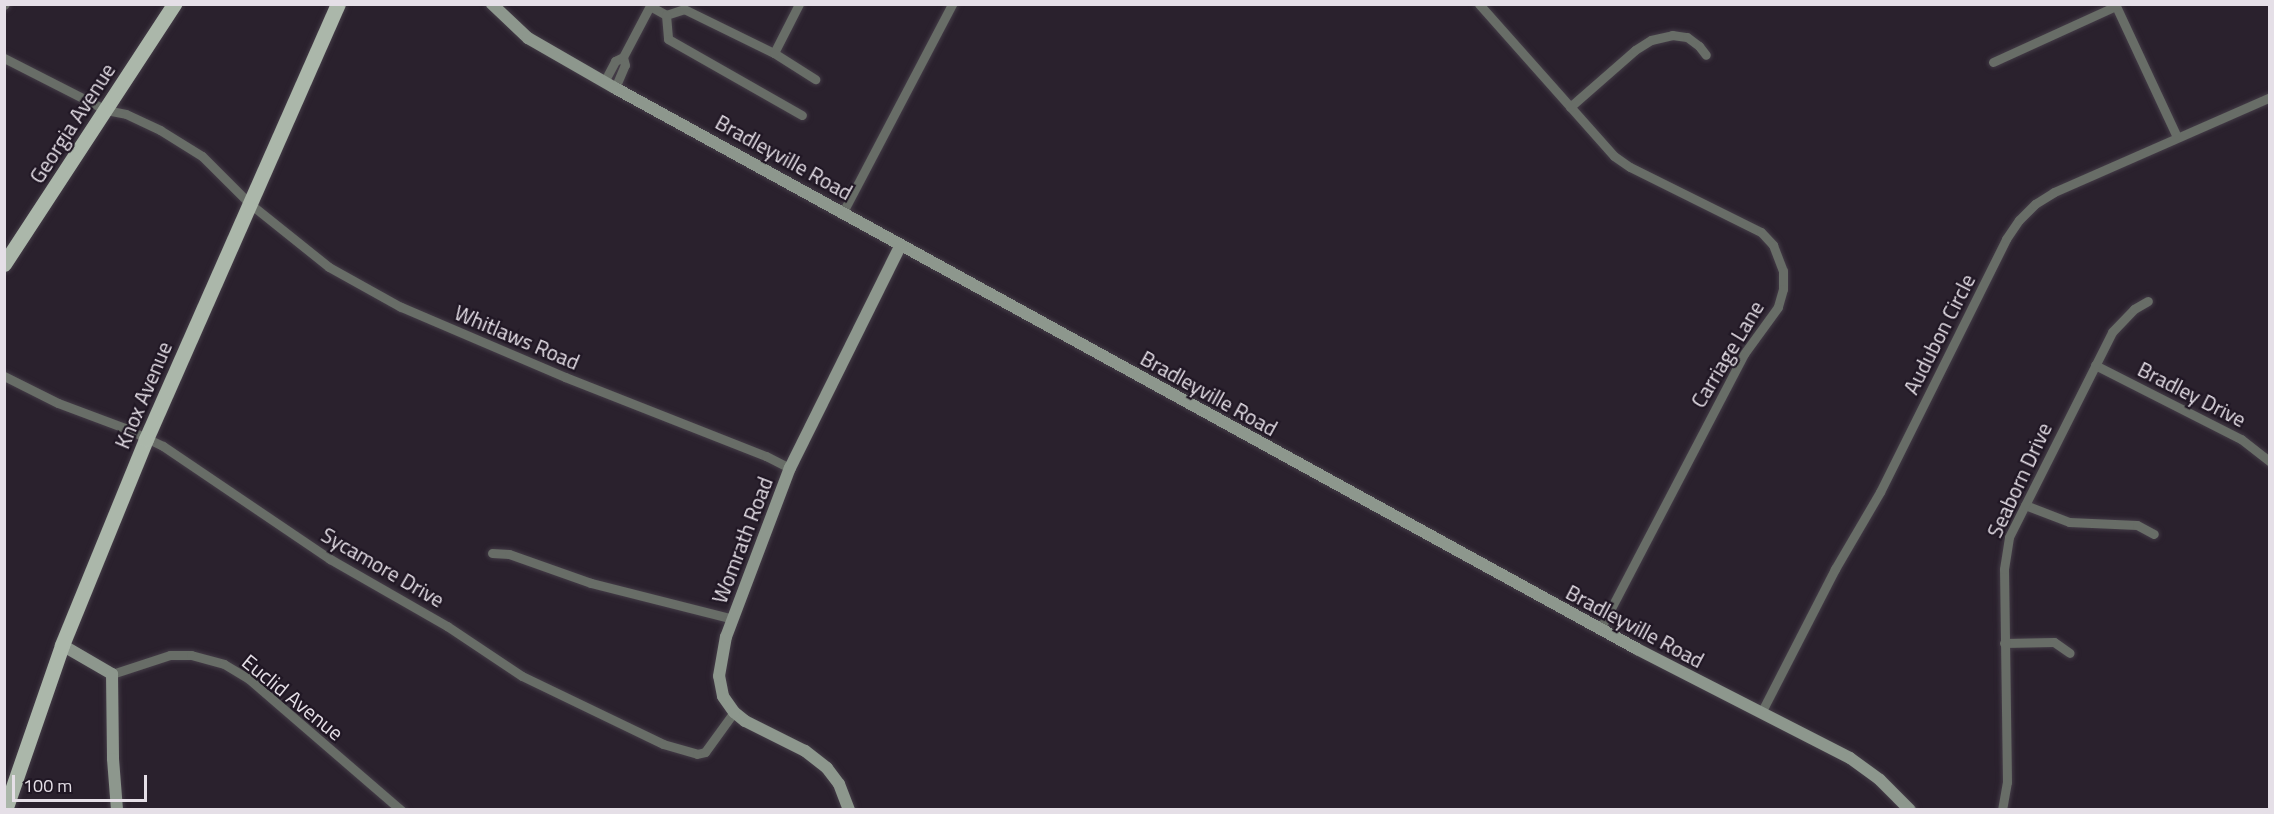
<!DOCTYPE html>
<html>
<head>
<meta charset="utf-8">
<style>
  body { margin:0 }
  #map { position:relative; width:2274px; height:814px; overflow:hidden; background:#2a212d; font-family:"Titillium Web",sans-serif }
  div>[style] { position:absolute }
  .roads { filter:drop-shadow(0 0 2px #443c47) drop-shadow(0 0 2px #443c47) }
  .street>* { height:9px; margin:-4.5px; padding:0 4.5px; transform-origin:4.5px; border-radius:4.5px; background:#686d67 }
  .secondary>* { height:12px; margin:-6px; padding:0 6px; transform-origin:6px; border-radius:6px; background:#8d978d }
  .primary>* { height:15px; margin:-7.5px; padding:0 7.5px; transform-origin:7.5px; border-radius:7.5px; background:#abb7aa }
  span { translate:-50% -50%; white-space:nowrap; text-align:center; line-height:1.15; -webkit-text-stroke:4.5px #201724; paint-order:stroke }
  .street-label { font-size:21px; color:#e5dfe7 }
  .frame { position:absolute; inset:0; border:6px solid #e5dfe7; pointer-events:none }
  .scale { position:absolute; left:12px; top:775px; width:135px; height:27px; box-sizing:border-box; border:3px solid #e5dfe7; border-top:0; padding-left:8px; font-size:18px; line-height:21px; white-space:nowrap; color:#e5dfe7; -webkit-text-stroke:4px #201724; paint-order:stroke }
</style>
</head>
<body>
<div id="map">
  <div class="roads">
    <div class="street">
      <div style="left:1479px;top:4px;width:203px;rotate:48.4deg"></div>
      <div style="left:1614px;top:156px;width:19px;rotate:35deg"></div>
      <div style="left:1630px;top:167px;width:146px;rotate:26.4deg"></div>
      <div style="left:1761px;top:232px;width:18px;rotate:47deg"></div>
      <div style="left:1773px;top:245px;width:28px;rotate:69deg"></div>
      <div style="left:1783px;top:271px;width:18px;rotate:90deg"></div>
      <div style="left:1783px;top:289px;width:19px;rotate:106deg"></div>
      <div style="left:1778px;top:307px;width:58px;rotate:125.9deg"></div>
      <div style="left:1744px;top:354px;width:310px;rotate:117.6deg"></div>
      <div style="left:2115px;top:4px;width:147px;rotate:65deg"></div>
      <div style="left:4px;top:5px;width:1px;rotate:-45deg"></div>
      <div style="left:650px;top:6px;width:18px;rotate:29deg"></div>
      <div style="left:666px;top:15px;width:19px;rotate:-18deg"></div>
      <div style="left:684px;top:9px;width:100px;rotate:26.1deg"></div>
      <div style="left:774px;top:53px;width:49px;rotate:32.4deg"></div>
      <div style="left:666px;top:15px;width:24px;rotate:85deg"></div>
      <div style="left:668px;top:39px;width:154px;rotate:29.6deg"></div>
      <div style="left:774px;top:53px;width:55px;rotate:-63deg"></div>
      <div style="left:4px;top:58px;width:114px;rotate:27deg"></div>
      <div style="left:106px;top:110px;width:20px;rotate:11deg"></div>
      <div style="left:126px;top:114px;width:38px;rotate:25deg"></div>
      <div style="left:160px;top:130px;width:49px;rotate:31.8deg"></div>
      <div style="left:202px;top:156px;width:66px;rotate:45deg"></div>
      <div style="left:249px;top:203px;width:102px;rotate:38.7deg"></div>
      <div style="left:329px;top:267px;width:82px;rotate:29.1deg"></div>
      <div style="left:401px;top:307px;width:178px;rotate:23.1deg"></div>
      <div style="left:565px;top:377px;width:216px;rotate:21.5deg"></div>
      <div style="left:766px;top:456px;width:27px;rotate:27deg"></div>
      <div style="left:1993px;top:62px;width:135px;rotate:-24.5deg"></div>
      <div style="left:604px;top:82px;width:24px;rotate:-62deg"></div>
      <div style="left:615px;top:61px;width:9px;rotate:-27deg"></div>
      <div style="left:615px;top:88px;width:25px;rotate:-67deg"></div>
      <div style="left:625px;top:65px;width:8px;rotate:-104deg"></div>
      <div style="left:623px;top:57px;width:60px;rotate:-62.2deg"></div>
      <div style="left:1570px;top:107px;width:86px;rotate:-41.2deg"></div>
      <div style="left:1635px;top:50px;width:19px;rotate:-32deg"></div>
      <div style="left:1651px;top:40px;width:22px;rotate:-13deg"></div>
      <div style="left:1672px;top:35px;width:15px;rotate:8deg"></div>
      <div style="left:1687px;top:37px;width:15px;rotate:37deg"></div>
      <div style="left:1699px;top:46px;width:11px;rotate:52deg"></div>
      <div style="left:843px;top:212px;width:235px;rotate:-62.3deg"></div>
      <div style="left:2095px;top:365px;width:164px;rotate:26.9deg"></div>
      <div style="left:2241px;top:439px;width:37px;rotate:38deg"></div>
      <div style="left:4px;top:376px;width:60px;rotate:26.6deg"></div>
      <div style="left:58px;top:403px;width:72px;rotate:20.5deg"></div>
      <div style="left:125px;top:428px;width:42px;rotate:25.3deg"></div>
      <div style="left:163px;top:446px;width:202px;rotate:34.1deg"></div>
      <div style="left:330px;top:559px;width:135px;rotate:29.8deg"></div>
      <div style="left:447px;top:626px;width:90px;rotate:33.7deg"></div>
      <div style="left:522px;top:676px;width:157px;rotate:25.7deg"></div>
      <div style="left:663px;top:744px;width:35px;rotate:16deg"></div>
      <div style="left:697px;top:754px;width:8px;rotate:-14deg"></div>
      <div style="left:705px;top:752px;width:49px;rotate:-54.1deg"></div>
      <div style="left:2025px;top:505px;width:47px;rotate:21.1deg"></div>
      <div style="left:2069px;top:522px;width:68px;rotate:2.5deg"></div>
      <div style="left:2137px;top:525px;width:19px;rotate:28deg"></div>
      <div style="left:492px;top:553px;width:17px;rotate:3deg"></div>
      <div style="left:509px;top:554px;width:87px;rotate:19.5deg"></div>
      <div style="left:591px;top:583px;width:146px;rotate:14.2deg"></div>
      <div style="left:2004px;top:643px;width:50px;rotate:-1.1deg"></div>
      <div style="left:2054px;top:642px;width:19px;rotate:35deg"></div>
      <div style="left:112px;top:674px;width:61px;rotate:-18.1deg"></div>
      <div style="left:170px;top:655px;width:21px"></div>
      <div style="left:191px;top:655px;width:34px;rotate:15deg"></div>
      <div style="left:224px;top:664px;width:29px;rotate:31deg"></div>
      <div style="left:249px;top:679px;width:201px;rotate:40.8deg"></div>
      <div style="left:1761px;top:713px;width:162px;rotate:-62.8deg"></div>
      <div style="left:1835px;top:569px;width:89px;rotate:-59.7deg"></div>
      <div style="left:1880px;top:492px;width:283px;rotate:-63.5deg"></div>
      <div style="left:2006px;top:239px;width:23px;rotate:-56deg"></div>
      <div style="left:2019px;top:220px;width:23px;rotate:-45deg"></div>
      <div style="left:2035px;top:204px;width:22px;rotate:-32deg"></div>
      <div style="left:2054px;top:192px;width:236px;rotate:-23.7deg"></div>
      <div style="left:2002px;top:810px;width:28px;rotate:-80deg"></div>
      <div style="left:2007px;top:782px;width:213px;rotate:-90.8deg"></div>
      <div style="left:2004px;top:569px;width:32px;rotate:-81deg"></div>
      <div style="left:2009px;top:537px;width:229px;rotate:-63.3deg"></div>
      <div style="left:2112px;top:332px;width:32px;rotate:-46deg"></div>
      <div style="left:2134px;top:309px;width:16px;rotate:-30deg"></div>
    </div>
    <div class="secondary">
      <div style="left:492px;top:4px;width:50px;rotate:43.4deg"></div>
      <div style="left:528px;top:38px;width:100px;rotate:29.9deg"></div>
      <div style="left:615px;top:88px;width:1166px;rotate:28.76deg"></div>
      <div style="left:1637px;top:649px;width:239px;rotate:27.1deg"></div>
      <div style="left:1850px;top:758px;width:37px;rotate:36deg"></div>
      <div style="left:1880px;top:780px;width:42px;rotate:45deg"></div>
      <div style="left:62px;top:645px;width:58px;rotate:30.1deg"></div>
      <div style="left:112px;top:674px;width:85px;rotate:89.3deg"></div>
      <div style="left:113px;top:759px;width:51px;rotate:85.5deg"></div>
      <div style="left:849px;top:810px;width:28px;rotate:-111deg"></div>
      <div style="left:839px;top:784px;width:20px;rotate:-127deg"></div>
      <div style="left:827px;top:768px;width:28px;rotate:-142deg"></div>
      <div style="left:805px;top:751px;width:67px;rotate:-153.4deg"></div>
      <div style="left:745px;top:721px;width:14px;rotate:-141deg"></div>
      <div style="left:734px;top:712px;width:19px;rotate:-125deg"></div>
      <div style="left:723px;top:696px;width:20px;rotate:-101deg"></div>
      <div style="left:719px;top:676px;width:40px;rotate:-80deg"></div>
      <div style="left:726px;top:637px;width:181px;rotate:-69.3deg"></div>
      <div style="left:790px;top:468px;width:248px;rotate:-63.6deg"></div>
    </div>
    <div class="primary">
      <div style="left:4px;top:264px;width:311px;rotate:-56.8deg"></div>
      <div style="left:5px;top:810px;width:175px;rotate:-70.9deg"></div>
      <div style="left:62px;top:645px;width:222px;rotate:-67.8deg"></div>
      <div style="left:146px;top:439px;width:475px;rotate:-66.2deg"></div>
    </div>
  </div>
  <div class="street-label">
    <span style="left:72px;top:123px;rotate:-57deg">Georgia Avenue</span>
    <span style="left:784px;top:157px;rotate:29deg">Bradleyville Road</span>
    <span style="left:1939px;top:334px;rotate:-63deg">Audubon Circle</span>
    <span style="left:517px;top:337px;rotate:23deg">Whitlaws Road</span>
    <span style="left:1727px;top:354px;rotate:-59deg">Carriage Lane</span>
    <span style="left:1209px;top:393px;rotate:29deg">Bradleyville Road</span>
    <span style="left:2192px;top:394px;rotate:27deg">Bradley Drive</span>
    <span style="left:143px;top:395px;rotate:-67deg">Knox Avenue</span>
    <span style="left:2019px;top:480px;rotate:-65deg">Seaborn Drive</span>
    <span style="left:742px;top:540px;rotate:-69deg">Womrath Road</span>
    <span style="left:383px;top:567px;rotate:30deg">Sycamore Drive</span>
    <span style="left:1635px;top:626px;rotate:28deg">Bradleyville Road</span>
    <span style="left:293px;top:697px;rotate:39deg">Euclid Avenue</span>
  </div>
  <div class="frame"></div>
  <div class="scale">100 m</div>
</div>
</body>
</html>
